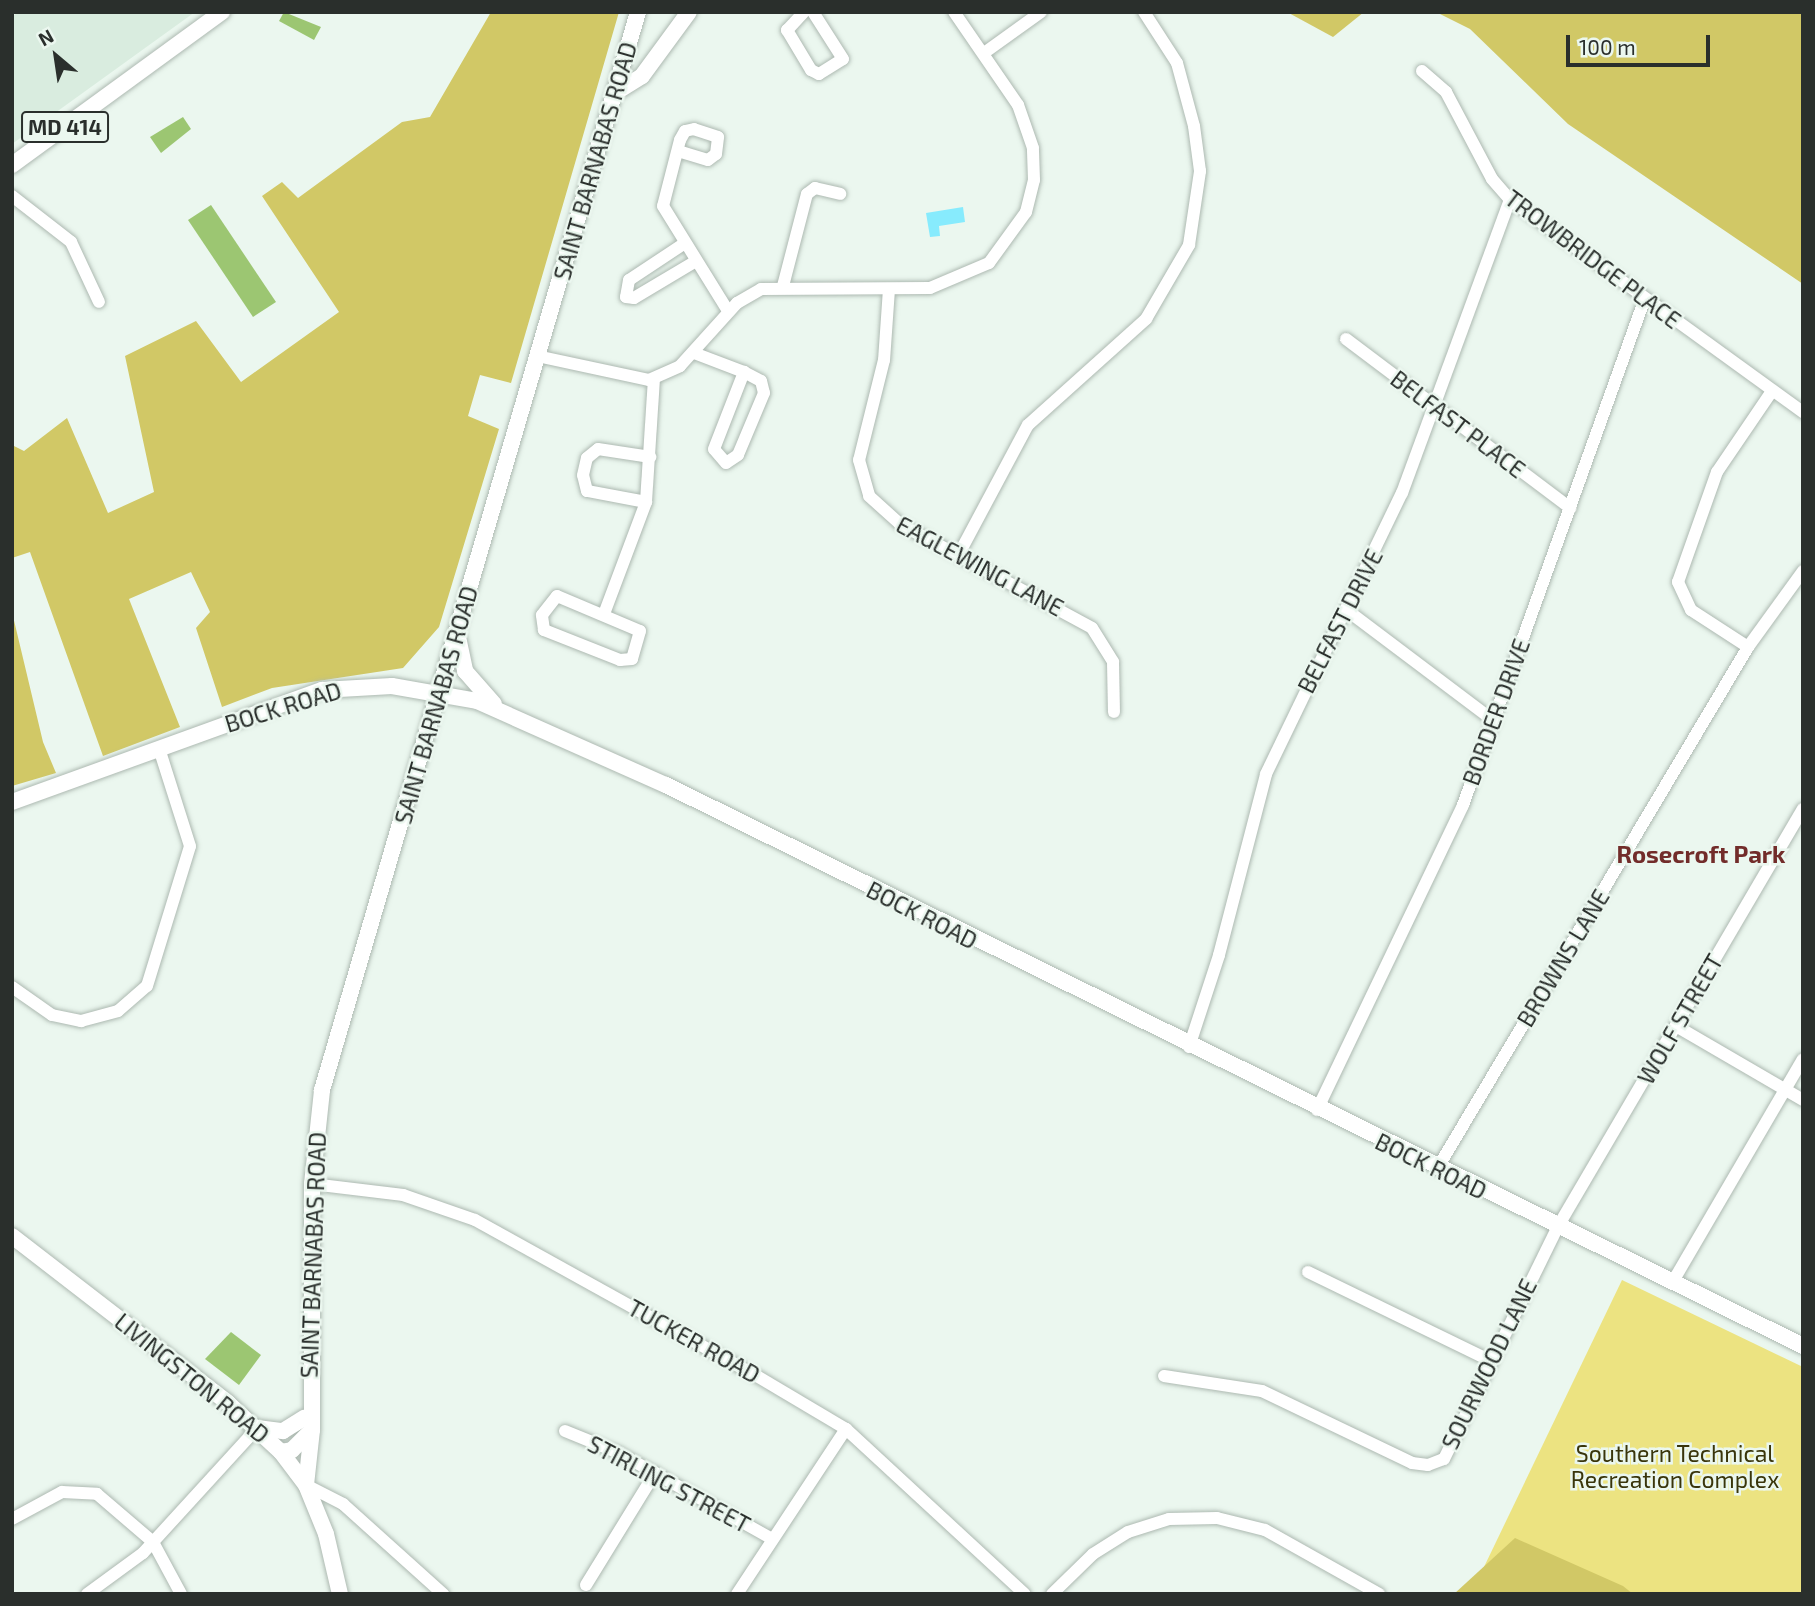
<!DOCTYPE html>
<html>
<head>
<meta charset="utf-8">
<style>
  body { margin:0 }
  #map { position:relative; width:1815px; height:1606px; overflow:hidden; background:#ebf7ef; font-family:"Exo 2",sans-serif }
  div>[style] { position:absolute }
  .built>* { inset:0; background:#d9ecdf }
  .green>* { inset:0; background:#ece381 }
  .forest>* { inset:0; background:#d1c866 }
  .water>* { inset:0; background:#87ebfd }
  .building>* { inset:0; background:#9cc672 }
  .roads { filter:drop-shadow(0 0 2px #adb9b1) drop-shadow(0 0 2px #adb9b1) }
  .minor>* { height:12px; margin:-6px; padding:0 6px; transform-origin:6px; border-radius:6px; background:#fff }
  .major>* { height:16px; margin:-8px; padding:0 8px; transform-origin:8px; border-radius:8px; background:#fff }
  span { translate:-50% -50%; white-space:nowrap; text-align:center; line-height:1.15; -webkit-text-stroke:5px #ebf7ef; paint-order:stroke }
  .shield-label span { padding:2px 5px; background:#ebf7ef; border:2px solid; border-radius:5px; -webkit-text-stroke-width:0 }
  .shield-label { font-size:21px; color:#2a2f2c; font-weight:700 }
  .street-label { font-size:23px; color:#2a2f2c }
  .park-label { font-size:23px; color:#39350a }
  .neighbourhood-label { font-size:24px; color:#722c2a; font-weight:700 }
  .frame { position:absolute; inset:0; border:14px solid #2a2f2c; pointer-events:none }
  .north { position:absolute; left:21px; top:21px; width:70px; height:70px; -webkit-text-stroke:5px #ebf7ef; paint-order:stroke; rotate:331deg; font-size:19px; font-weight:700; line-height:28px; text-align:center; color:#2a2f2c }
  .north::after { content:''; display:block; margin:auto; width:24px; height:32px; background:#2a2f2c; clip-path:polygon(50% 0,100% 100%,50% 72%,0 100%) }
  .scale { position:absolute; left:1566px; top:35px; width:144px; height:32px; box-sizing:border-box; border:4px solid #2a2f2c; border-top:0; padding-left:9px; font-size:21px; line-height:24px; white-space:nowrap; color:#2a2f2c; -webkit-text-stroke:5px #ebf7ef; paint-order:stroke }
</style>
</head>
<body>
<div id="map">
  <div class="built">
    <div style="clip-path:polygon(18px 12px,195px 12px,12px 144px,12px 17px)"></div>
  </div>
  <div class="green">
    <div style="clip-path:polygon(1622px 1280px,1803px 1367px,1803px 1594px,1471px 1594px)"></div>
  </div>
  <div class="forest">
    <div style="clip-path:polygon(491px 12px,619px 12px,511px 383px,480px 375px,468px 416px,499px 429px,439px 627px,403px 668px,272px 688px,222px 707px,196px 628px,210px 612px,191px 572px,129px 599px,180px 727px,103px 756px,30px 552px,12px 558px,12px 445px,24px 451px,67px 418px,108px 513px,154px 492px,125px 356px,196px 321px,241px 382px,339px 312px,262px 196px,282px 182px,298px 198px,402px 122px,430px 117px)"></div>
    <div style="clip-path:polygon(1287px 12px,1364px 12px,1333px 37px)"></div>
    <div style="clip-path:polygon(1436px 12px,1803px 12px,1803px 284px,1568px 124px,1470px 29px)"></div>
    <div style="clip-path:polygon(12px 612px,43px 742px,56px 773px,12px 786px)"></div>
    <div style="clip-path:polygon(1515px 1538px,1623px 1586px,1633px 1594px,1454px 1594px)"></div>
  </div>
  <div class="water">
    <div style="clip-path:polygon(963px 207px,965px 222px,939px 226px,940px 236px,930px 237px,926px 213px)"></div>
  </div>
  <div class="building">
    <div style="clip-path:polygon(284px 12px,321px 27px,314px 40px,279px 21px)"></div>
    <div style="clip-path:polygon(183px 117px,191px 129px,161px 153px,150px 137px)"></div>
    <div style="clip-path:polygon(211px 205px,276px 302px,253px 317px,188px 220px)"></div>
    <div style="clip-path:polygon(231px 1332px,261px 1355px,239px 1385px,205px 1359px)"></div>
  </div>
  <div class="roads">
    <div class="minor">
      <div style="left:804px;top:12px;width:25px;rotate:133deg"></div>
      <div style="left:787px;top:30px;width:47px;rotate:59deg"></div>
      <div style="left:811px;top:70px;width:9px;rotate:27deg"></div>
      <div style="left:819px;top:74px;width:28px;rotate:-32deg"></div>
      <div style="left:843px;top:59px;width:56px;rotate:-122.6deg"></div>
      <div style="left:984px;top:53px;width:70px;rotate:-35.7deg"></div>
      <div style="left:1422px;top:71px;width:32px;rotate:41deg"></div>
      <div style="left:1446px;top:92px;width:98px;rotate:62.1deg"></div>
      <div style="left:1492px;top:179px;width:28px;rotate:49deg"></div>
      <div style="left:1510px;top:200px;width:362px;rotate:35.9deg"></div>
      <div style="left:678px;top:151px;width:31px;rotate:17deg"></div>
      <div style="left:708px;top:160px;width:10px;rotate:-37deg"></div>
      <div style="left:716px;top:154px;width:17px;rotate:-83deg"></div>
      <div style="left:718px;top:137px;width:25px;rotate:-162deg"></div>
      <div style="left:694px;top:129px;width:9px;rotate:167deg"></div>
      <div style="left:685px;top:131px;width:10px;rotate:119deg"></div>
      <div style="left:680px;top:140px;width:68px;rotate:104.4deg"></div>
      <div style="left:663px;top:206px;width:123px;rotate:58.2deg"></div>
      <div style="left:12px;top:196px;width:75px;rotate:37.9deg"></div>
      <div style="left:71px;top:242px;width:66px;rotate:65deg"></div>
      <div style="left:685px;top:243px;width:67px;rotate:146.5deg"></div>
      <div style="left:629px;top:280px;width:17px;rotate:100deg"></div>
      <div style="left:626px;top:297px;width:8px;rotate:7deg"></div>
      <div style="left:634px;top:298px;width:72px;rotate:-30.8deg"></div>
      <div style="left:783px;top:286px;width:95px;rotate:-75.4deg"></div>
      <div style="left:807px;top:194px;width:10px;rotate:-37deg"></div>
      <div style="left:815px;top:188px;width:26px;rotate:13deg"></div>
      <div style="left:889px;top:289px;width:71px;rotate:94deg"></div>
      <div style="left:884px;top:360px;width:103px;rotate:104deg"></div>
      <div style="left:859px;top:460px;width:37px;rotate:74deg"></div>
      <div style="left:869px;top:496px;width:42px;rotate:42.1deg"></div>
      <div style="left:900px;top:524px;width:218px;rotate:28.4deg"></div>
      <div style="left:1092px;top:628px;width:40px;rotate:58deg"></div>
      <div style="left:1113px;top:662px;width:50px;rotate:88.9deg"></div>
      <div style="left:1346px;top:339px;width:281px;rotate:37deg"></div>
      <div style="left:694px;top:353px;width:53px;rotate:20.8deg"></div>
      <div style="left:537px;top:356px;width:115px;rotate:12.1deg"></div>
      <div style="left:649px;top:380px;width:34px;rotate:-24deg"></div>
      <div style="left:680px;top:366px;width:85px;rotate:-47.9deg"></div>
      <div style="left:737px;top:303px;width:28px;rotate:-30deg"></div>
      <div style="left:761px;top:289px;width:169px;rotate:-0.3deg"></div>
      <div style="left:930px;top:288px;width:64px;rotate:-23deg"></div>
      <div style="left:989px;top:263px;width:63px;rotate:-54deg"></div>
      <div style="left:1026px;top:212px;width:33px;rotate:-76deg"></div>
      <div style="left:1034px;top:180px;width:32px;rotate:-92deg"></div>
      <div style="left:1033px;top:148px;width:46px;rotate:-109.2deg"></div>
      <div style="left:1018px;top:105px;width:113px;rotate:-124.5deg"></div>
      <div style="left:744px;top:372px;width:19px;rotate:28deg"></div>
      <div style="left:761px;top:381px;width:12px;rotate:76deg"></div>
      <div style="left:764px;top:393px;width:67px;rotate:112.8deg"></div>
      <div style="left:738px;top:455px;width:14px;rotate:146deg"></div>
      <div style="left:726px;top:463px;width:18px;rotate:-131deg"></div>
      <div style="left:714px;top:449px;width:83px;rotate:-68.7deg"></div>
      <div style="left:646px;top:502px;width:60px;rotate:-169.4deg"></div>
      <div style="left:587px;top:491px;width:16px;rotate:-104deg"></div>
      <div style="left:583px;top:475px;width:17px;rotate:-77deg"></div>
      <div style="left:587px;top:458px;width:14px;rotate:-39deg"></div>
      <div style="left:598px;top:449px;width:53px;rotate:8.7deg"></div>
      <div style="left:959px;top:554px;width:146px;rotate:-61.9deg"></div>
      <div style="left:1028px;top:425px;width:159px;rotate:-41.9deg"></div>
      <div style="left:1146px;top:319px;width:86px;rotate:-59.8deg"></div>
      <div style="left:1189px;top:245px;width:75px;rotate:-81.5deg"></div>
      <div style="left:1200px;top:171px;width:45px;rotate:-97.6deg"></div>
      <div style="left:1194px;top:126px;width:65px;rotate:-105.1deg"></div>
      <div style="left:1177px;top:63px;width:61px;rotate:-122.9deg"></div>
      <div style="left:557px;top:596px;width:90px;rotate:22.9deg"></div>
      <div style="left:640px;top:631px;width:29px;rotate:106deg"></div>
      <div style="left:632px;top:659px;width:12px;rotate:175deg"></div>
      <div style="left:620px;top:660px;width:82px;rotate:-158.5deg"></div>
      <div style="left:544px;top:630px;width:15px;rotate:-98deg"></div>
      <div style="left:542px;top:615px;width:24px;rotate:-52deg"></div>
      <div style="left:1348px;top:611px;width:183px;rotate:37deg"></div>
      <div style="left:604px;top:614px;width:120px;rotate:-69.4deg"></div>
      <div style="left:646px;top:502px;width:123px;rotate:-86.3deg"></div>
      <div style="left:1748px;top:647px;width:68px;rotate:-147deg"></div>
      <div style="left:1691px;top:610px;width:31px;rotate:-115deg"></div>
      <div style="left:1678px;top:582px;width:117px;rotate:-70.5deg"></div>
      <div style="left:1717px;top:472px;width:98px;rotate:-55.8deg"></div>
      <div style="left:12px;top:987px;width:49px;rotate:35deg"></div>
      <div style="left:52px;top:1015px;width:30px;rotate:12deg"></div>
      <div style="left:81px;top:1021px;width:38px;rotate:-15deg"></div>
      <div style="left:118px;top:1011px;width:38px;rotate:-41deg"></div>
      <div style="left:147px;top:986px;width:146px;rotate:-72.9deg"></div>
      <div style="left:190px;top:846px;width:103px;rotate:-107.6deg"></div>
      <div style="left:1676px;top:1026px;width:147px;rotate:30.2deg"></div>
      <div style="left:1189px;top:1047px;width:97px;rotate:-71.9deg"></div>
      <div style="left:1219px;top:955px;width:187px;rotate:-75.4deg"></div>
      <div style="left:1266px;top:774px;width:312px;rotate:-64.2deg"></div>
      <div style="left:1402px;top:493px;width:312px;rotate:-69.8deg"></div>
      <div style="left:1317px;top:1110px;width:338px;rotate:-64.4deg"></div>
      <div style="left:1463px;top:805px;width:536px;rotate:-70.25deg"></div>
      <div style="left:1437px;top:1169px;width:608px;rotate:-59.21deg"></div>
      <div style="left:1748px;top:647px;width:94px;rotate:-54.1deg"></div>
      <div style="left:312px;top:1184px;width:92px;rotate:6.9deg"></div>
      <div style="left:403px;top:1195px;width:76px;rotate:19.1deg"></div>
      <div style="left:475px;top:1220px;width:320px;rotate:29deg"></div>
      <div style="left:755px;top:1375px;width:106px;rotate:30.7deg"></div>
      <div style="left:846px;top:1429px;width:243px;rotate:42.7deg"></div>
      <div style="left:1308px;top:1272px;width:203px;rotate:25.9deg"></div>
      <div style="left:1672px;top:1283px;width:259px;rotate:-59.7deg"></div>
      <div style="left:1164px;top:1376px;width:99px;rotate:8.7deg"></div>
      <div style="left:1262px;top:1391px;width:166px;rotate:25.6deg"></div>
      <div style="left:1412px;top:1463px;width:16px;rotate:7deg"></div>
      <div style="left:1428px;top:1465px;width:17px;rotate:-21deg"></div>
      <div style="left:1444px;top:1459px;width:257px;rotate:-63.9deg"></div>
      <div style="left:1557px;top:1228px;width:486px;rotate:-59.6deg"></div>
      <div style="left:565px;top:1431px;width:58px;rotate:22.2deg"></div>
      <div style="left:619px;top:1453px;width:176px;rotate:29.3deg"></div>
      <div style="left:306px;top:1485px;width:42px;rotate:27.2deg"></div>
      <div style="left:343px;top:1504px;width:135px;rotate:42deg"></div>
      <div style="left:12px;top:1519px;width:57px;rotate:-28.4deg"></div>
      <div style="left:62px;top:1492px;width:35px;rotate:3deg"></div>
      <div style="left:97px;top:1494px;width:74px;rotate:40.6deg"></div>
      <div style="left:153px;top:1542px;width:59px;rotate:61.7deg"></div>
      <div style="left:586px;top:1585px;width:132px;rotate:-58.4deg"></div>
      <div style="left:87px;top:1594px;width:69px;rotate:-36.2deg"></div>
      <div style="left:143px;top:1553px;width:169px;rotate:-47.6deg"></div>
      <div style="left:737px;top:1594px;width:198px;rotate:-56.6deg"></div>
      <div style="left:1052px;top:1594px;width:57px;rotate:-44.3deg"></div>
      <div style="left:1093px;top:1554px;width:41px;rotate:-32.2deg"></div>
      <div style="left:1128px;top:1532px;width:43px;rotate:-17.6deg"></div>
      <div style="left:1169px;top:1519px;width:48px;rotate:-1.2deg"></div>
      <div style="left:1217px;top:1518px;width:49px;rotate:14deg"></div>
      <div style="left:1265px;top:1530px;width:131px;rotate:29.3deg"></div>
    </div>
    <div class="major">
      <div style="left:618px;top:91px;width:28px;rotate:-32deg"></div>
      <div style="left:642px;top:76px;width:79px;rotate:-53.7deg"></div>
      <div style="left:12px;top:165px;width:260px;rotate:-36.1deg"></div>
      <div style="left:458px;top:637px;width:35px;rotate:78deg"></div>
      <div style="left:465px;top:671px;width:44px;rotate:48.7deg"></div>
      <div style="left:12px;top:802px;width:330px;rotate:-19.9deg"></div>
      <div style="left:322px;top:690px;width:70px;rotate:-3.3deg"></div>
      <div style="left:392px;top:686px;width:86px;rotate:10deg"></div>
      <div style="left:477px;top:701px;width:207px;rotate:24deg"></div>
      <div style="left:666px;top:785px;width:1268px;rotate:26.26deg"></div>
      <div style="left:12px;top:1236px;width:273px;rotate:37.7deg"></div>
      <div style="left:228px;top:1403px;width:72px;rotate:42.8deg"></div>
      <div style="left:281px;top:1452px;width:41px;rotate:52.9deg"></div>
      <div style="left:306px;top:1485px;width:53px;rotate:67.8deg"></div>
      <div style="left:326px;top:1534px;width:62px;rotate:76.9deg"></div>
      <div style="left:257px;top:1428px;width:26px;rotate:7deg"></div>
      <div style="left:283px;top:1431px;width:25px;rotate:-32deg"></div>
      <div style="left:281px;top:1452px;width:11px;rotate:-10deg"></div>
      <div style="left:292px;top:1450px;width:28px;rotate:-45deg"></div>
      <div style="left:312px;top:1430px;width:246px;rotate:-90deg"></div>
      <div style="left:312px;top:1184px;width:95px;rotate:-83.9deg"></div>
      <div style="left:322px;top:1090px;width:1123px;rotate:-73.66deg"></div>
      <div style="left:306px;top:1485px;width:55px;rotate:-83.8deg"></div>
    </div>
  </div>
  <div class="shield-label">
    <span style="left:65px;top:127px">MD 414</span>
  </div>
  <div class="street-label">
    <span style="left:595px;top:161px;rotate:-74deg">SAINT BARNABAS ROAD</span>
    <span style="left:1593px;top:259px;rotate:37deg">TROWBRIDGE PLACE</span>
    <span style="left:1458px;top:424px;rotate:37deg">BELFAST PLACE</span>
    <span style="left:980px;top:566px;rotate:28deg">EAGLEWING LANE</span>
    <span style="left:1340px;top:621px;rotate:-63deg">BELFAST DRIVE</span>
    <span style="left:436px;top:705px;rotate:-74deg">SAINT BARNABAS ROAD</span>
    <span style="left:283px;top:707px;rotate:-17deg">BOCK ROAD</span>
    <span style="left:1496px;top:712px;rotate:-70deg">BORDER DRIVE</span>
    <span style="left:922px;top:915px;rotate:27deg">BOCK ROAD</span>
    <span style="left:1563px;top:958px;rotate:-59deg">BROWNS LANE</span>
    <span style="left:1680px;top:1019px;rotate:-60deg">WOLF STREET</span>
    <span style="left:1431px;top:1166px;rotate:26deg">BOCK ROAD</span>
    <span style="left:313px;top:1255px;rotate:-88deg">SAINT BARNABAS ROAD</span>
    <span style="left:694px;top:1341px;rotate:29deg">TUCKER ROAD</span>
    <span style="left:1489px;top:1364px;rotate:-64deg">SOURWOOD LANE</span>
    <span style="left:192px;top:1378px;rotate:39deg">LIVINGSTON ROAD</span>
    <span style="left:669px;top:1484px;rotate:28deg">STIRLING STREET</span>
  </div>
  <div class="park-label">
    <span style="left:1675px;top:1466px">Southern Technical<br>Recreation Complex</span>
  </div>
  <div class="neighbourhood-label">
    <span style="left:1701px;top:854px">Rosecroft Park</span>
  </div>
  <div class="frame"></div>
  <div class="north">N</div>
  <div class="scale">100 m</div>
</div>
</body>
</html>
